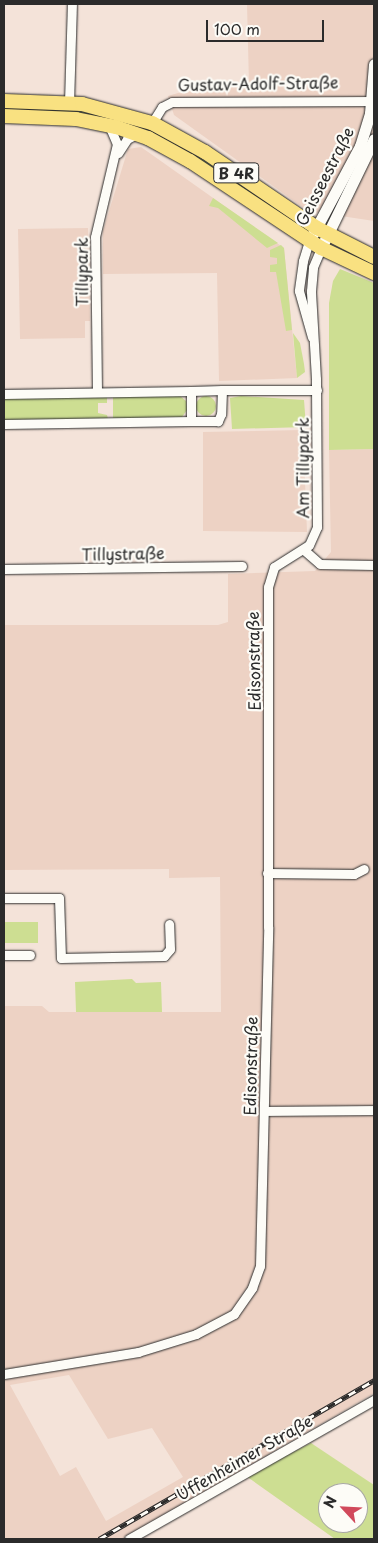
<!DOCTYPE html>
<html>
<head>
<meta charset="utf-8">
<style>
  body { margin:0 }
  #map { position:relative; width:378px; height:1543px; overflow:hidden; background:#f4e3d9; font-family:"Playpen Sans",sans-serif }
  div>[style] { position:absolute }
  .built>* { inset:0; background:#edd2c4 }
  .green>* { inset:0; background:#cdde92 }
  .round { border-radius:50% }
  .roads { filter:drop-shadow(0 0 1px #2b2b2b) drop-shadow(0 0 1px #2b2b2b) }
  .minor>* { height:9px; margin:-4.5px; padding:0 4.5px; transform-origin:4.5px; border-radius:4.5px; background:#fdfcf7 }
  .tertiary>* { height:11px; margin:-5.5px; padding:0 5.5px; transform-origin:5.5px; border-radius:5.5px; background:#fdfcf7 }
  .primary>* { height:14px; margin:-7px; padding:0 7px; transform-origin:7px; border-radius:7px; background:#f9e181 }
  .rail>* { height:4.5px; margin-top:-2.25px; transform-origin:0; background:repeating-linear-gradient(90deg,#fdfcf7 0 8px,#2b2b2b 0 16px); box-sizing:border-box; border-block:1px solid #2b2b2b }
  span { translate:-50% -50%; white-space:nowrap; text-align:center; line-height:1.15; -webkit-text-stroke:4.5px #fdfcf7; paint-order:stroke }
  .shield-label span { padding:1px 4px; background:#fdfcf7; border:1px solid; border-radius:4px; -webkit-text-stroke-width:0 }
  .shield-label { font-size:15px; color:#2b2b2b; font-weight:700 }
  .street-label { font-size:16px; color:#2b2b2b }
  .frame { position:absolute; inset:0; border:5px solid #2b2b2b; pointer-events:none }
  .north { position:absolute; left:318px; top:1483px; width:50px; height:50px; box-sizing:border-box; background:#fdfcf7; border:1px solid #a9a8a5; border-radius:50%; rotate:295deg; font-size:14px; font-weight:700; line-height:20px; text-align:center; color:#2b2b2b }
  .north::after { content:''; display:block; margin:auto; width:18px; height:22px; background:#d1495b; clip-path:polygon(50% 0,100% 100%,50% 72%,0 100%) }
  .scale { position:absolute; left:206px; top:20px; width:118px; height:22px; box-sizing:border-box; border:2px solid #2b2b2b; border-top:0; padding-left:6px; font-size:15px; line-height:18px; white-space:nowrap; color:#2b2b2b; -webkit-text-stroke:4px #fdfcf7; paint-order:stroke }
</style>
</head>
<body>
<div id="map">
  <div class="built">
    <div style="clip-path:polygon(247px 4px,374px 4px,374px 221px,308px 211px,174px 115px,168px 96px,198px 87px,249px 85px)"></div>
    <div style="clip-path:polygon(141px 147px,284px 248px,297px 378px,219px 381px,217px 273px,103px 274px,103px 231px,128px 149px)"></div>
    <div style="clip-path:polygon(88px 228px,90px 321px,85px 321px,85px 338px,20px 339px,18px 229px)"></div>
    <div style="clip-path:polygon(303px 430px,307px 532px,203px 531px,203px 432px)"></div>
    <div style="clip-path:polygon(evenodd,374px 449px,374px 1393px,124px 1539px,4px 1539px,4px 1006px,42px 1006px,49px 1012px,221px 1012px,220px 877px,169px 878px,169px 869px,4px 870px,4px 625px,218px 625px,228px 622px,228px 574px,315px 571px,331px 552px,329px 450px,374px 449px,69px 1375px,108px 1439px,152px 1428px,183px 1477px,106px 1521px,76px 1467px,60px 1476px,10px 1385px,69px 1375px)"></div>
  </div>
  <div class="green">
    <div style="clip-path:polygon(4px 106px,70px 107px,117px 116px,171px 137px,298px 222px,148px 133px,4px 113px)"></div>
    <div style="clip-path:polygon(213px 198px,278px 243px,267px 248px,218px 208px,209px 206px)"></div>
    <div style="clip-path:polygon(281px 245px,284px 248px,292px 330px,286px 331px,276px 272px,270px 272px,270px 265px,277px 264px,277px 258px,270px 257px,270px 250px)"></div>
    <div style="clip-path:polygon(340px 269px,374px 283px,374px 449px,329px 450px,329px 303px,333px 281px)"></div>
    <div style="clip-path:polygon(293px 333px,300px 343px,304px 364px,305px 372px,297px 378px)"></div>
    <div style="clip-path:polygon(113px 396px,180px 396px,186px 401px,187px 410px,182px 417px,113px 419px)"></div>
    <div style="clip-path:polygon(241px 396px,304px 400px,306px 427px,232px 429px,230px 398px)"></div>
    <div class="round" style="left:196px;top:396px;width:20px;height:20px"></div>
    <div style="clip-path:polygon(107px 397px,107px 403px,98px 403px,98px 413px,107px 415px,108px 419px,4px 421px,4px 398px)"></div>
    <div style="clip-path:polygon(4px 922px,38px 922px,38px 943px,4px 943px)"></div>
    <div style="clip-path:polygon(132px 979px,136px 983px,161px 982px,162px 1012px,76px 1012px,75px 982px)"></div>
    <div style="clip-path:polygon(evenodd,311px 1443px,374px 1485px,374px 1539px,335px 1539px,246px 1476px,311px 1443px,328px 1493px,358px 1493px,358px 1523px,328px 1523px,328px 1493px)"></div>
  </div>
  <div class="roads">
    <div class="minor">
      <div style="left:69px;top:103px;width:99px;rotate:-88.3deg"></div>
      <div style="left:152px;top:123px;width:19px;rotate:-58deg"></div>
      <div style="left:162px;top:107px;width:11px;rotate:-27deg"></div>
      <div style="left:172px;top:102px;width:202px;rotate:-0.3deg"></div>
      <div style="left:118px;top:153px;width:17px;rotate:-57deg"></div>
      <div style="left:127px;top:139px;width:11px;rotate:-27deg"></div>
      <div style="left:309px;top:241px;width:21px;rotate:107deg"></div>
      <div style="left:303px;top:261px;width:30px;rotate:98deg"></div>
      <div style="left:299px;top:291px;width:48px;rotate:74.2deg"></div>
      <div style="left:222px;top:390px;width:24px;rotate:92deg"></div>
      <div style="left:221px;top:414px;width:8px;rotate:113deg"></div>
      <div style="left:218px;top:421px;width:27px;rotate:180deg"></div>
      <div style="left:191px;top:421px;width:30px;rotate:-90deg"></div>
      <div style="left:191px;top:391px;width:31px;rotate:-2deg"></div>
      <div style="left:222px;top:390px;width:95px"></div>
      <div style="left:97px;top:392px;width:155px;rotate:-90.7deg"></div>
      <div style="left:95px;top:237px;width:96px;rotate:-76.7deg"></div>
      <div style="left:117px;top:144px;width:21px;rotate:-113deg"></div>
      <div style="left:4px;top:394px;width:187px;rotate:-0.9deg"></div>
      <div style="left:4px;top:424px;width:187px;rotate:-0.9deg"></div>
      <div style="left:304px;top:550px;width:21px;rotate:41deg"></div>
      <div style="left:320px;top:564px;width:54px;rotate:1.1deg"></div>
      <div style="left:4px;top:569px;width:238px;rotate:-0.7deg"></div>
      <div style="left:267px;top:873px;width:87px;rotate:0.7deg"></div>
      <div style="left:354px;top:874px;width:11px;rotate:-27deg"></div>
      <div style="left:4px;top:898px;width:55px"></div>
      <div style="left:59px;top:898px;width:60px;rotate:88.1deg"></div>
      <div style="left:61px;top:958px;width:103px;rotate:-1.1deg"></div>
      <div style="left:164px;top:956px;width:9px;rotate:-49deg"></div>
      <div style="left:170px;top:949px;width:25px;rotate:-92deg"></div>
      <div style="left:4px;top:955px;width:26px"></div>
      <div style="left:264px;top:1111px;width:110px;rotate:-0.5deg"></div>
      <div style="left:4px;top:1374px;width:136px;rotate:-9.3deg"></div>
      <div style="left:138px;top:1352px;width:61px;rotate:-17.2deg"></div>
      <div style="left:196px;top:1334px;width:43px;rotate:-27.8deg"></div>
      <div style="left:234px;top:1314px;width:32px;rotate:-55deg"></div>
      <div style="left:252px;top:1288px;width:23px;rotate:-70deg"></div>
      <div style="left:260px;top:1266px;width:339px;rotate:-88.6deg"></div>
      <div style="left:268px;top:927px;width:340px;rotate:-90deg"></div>
      <div style="left:268px;top:587px;width:21px;rotate:-73deg"></div>
      <div style="left:274px;top:567px;width:41px;rotate:-32.2deg"></div>
      <div style="left:309px;top:545px;width:20px;rotate:-66deg"></div>
      <div style="left:317px;top:527px;width:148px;rotate:-90.4deg"></div>
      <div style="left:316px;top:379px;width:88px;rotate:-93.3deg"></div>
      <div style="left:311px;top:291px;width:24px;rotate:-85deg"></div>
      <div style="left:313px;top:267px;width:21px;rotate:-67deg"></div>
      <div style="left:129px;top:1539px;width:282px;rotate:-29.6deg"></div>
    </div>
    <div class="tertiary">
      <div style="left:313px;top:234px;width:100px;rotate:-61.9deg"></div>
      <div style="left:360px;top:146px;width:34px;rotate:-73deg"></div>
      <div style="left:370px;top:113px;width:49px;rotate:-85.3deg"></div>
      <div style="left:321px;top:248px;width:121px;rotate:-64.1deg"></div>
    </div>
    <div class="primary">
      <div style="left:4px;top:101px;width:78px;rotate:2.2deg"></div>
      <div style="left:82px;top:104px;width:73px;rotate:15.2deg"></div>
      <div style="left:152px;top:123px;width:60px;rotate:28.7deg"></div>
      <div style="left:205px;top:152px;width:135px;rotate:34.2deg"></div>
      <div style="left:317px;top:228px;width:64px;rotate:27deg"></div>
      <div style="left:4px;top:116px;width:72px;rotate:2.4deg"></div>
      <div style="left:76px;top:119px;width:41px;rotate:11.3deg"></div>
      <div style="left:116px;top:127px;width:34px;rotate:19deg"></div>
      <div style="left:148px;top:138px;width:48px;rotate:28.7deg"></div>
      <div style="left:190px;top:161px;width:157px;rotate:33.6deg"></div>
      <div style="left:321px;top:248px;width:59px;rotate:25.3deg"></div>
    </div>
  </div>
  <div class="rail">
    <div style="left:99px;top:1539px;width:318px;rotate:-30deg"></div>
  </div>
  <div class="shield-label">
    <span style="left:236px;top:173px">B 4R</span>
  </div>
  <div class="street-label">
    <span style="left:258px;top:83px;rotate:-1deg">Gustav-Adolf-Straße</span>
    <span style="left:324px;top:176px;rotate:-63deg">Geisseestraße</span>
    <span style="left:81px;top:272px;rotate:-90deg">Tillypark</span>
    <span style="left:302px;top:468px;rotate:-90deg">Am Tillypark</span>
    <span style="left:123px;top:553px;rotate:-1deg">Tillystraße</span>
    <span style="left:253px;top:661px;rotate:-91deg">Edisonstraße</span>
    <span style="left:250px;top:1066px;rotate:-89deg">Edisonstraße</span>
    <span style="left:244px;top:1457px;rotate:-30deg">Uffenheimer Straße</span>
  </div>
  <div class="frame"></div>
  <div class="north">N</div>
  <div class="scale">100 m</div>
</div>
</body>
</html>
